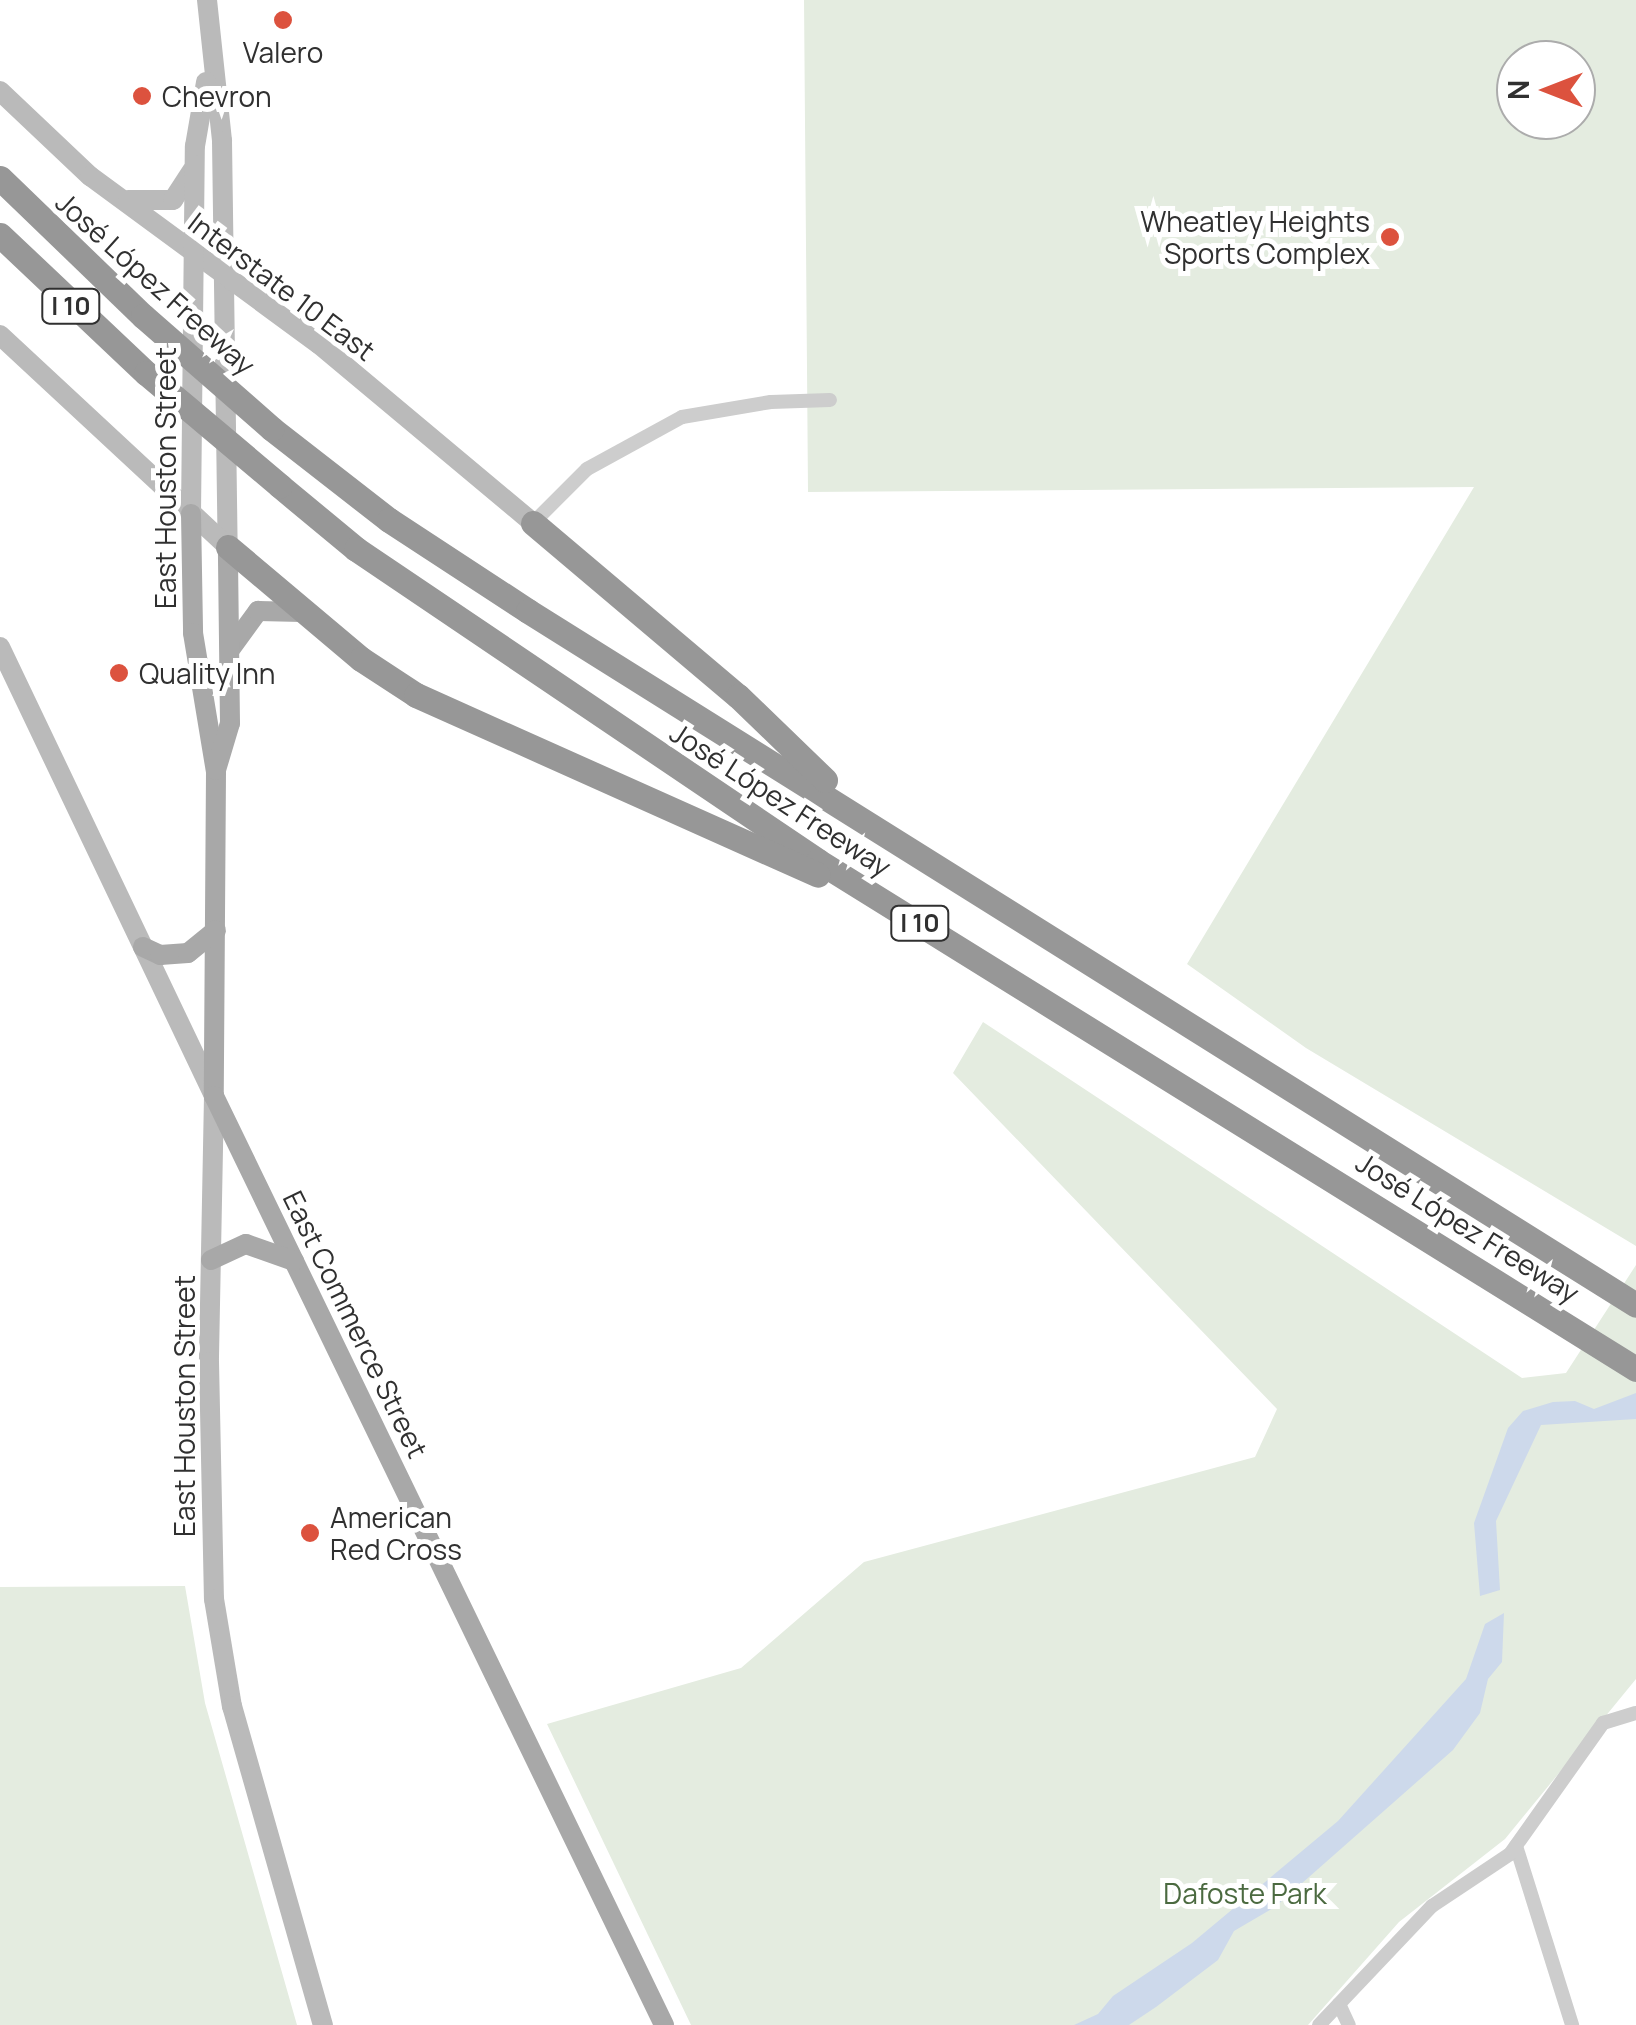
<!DOCTYPE html>
<html>
<head>
<meta charset="utf-8">
<style>
  body { margin:0 }
  #map { position:relative; width:1636px; height:2025px; overflow:hidden; background:#fff; font-family:Manrope,sans-serif }
  div>[style] { position:absolute }
  .green>* { inset:0; background:#e4ece0 }
  .water>* { inset:0; background:#cdd9eb }
  .minor>* { height:14px; margin:-7px; padding:0 7px; transform-origin:7px; border-radius:7px; background:#cdcdcd }
  .secondary>* { height:20px; margin:-10px; padding:0 10px; transform-origin:10px; border-radius:10px; background:#bababa }
  .primary>* { height:20px; margin:-10px; padding:0 10px; transform-origin:10px; border-radius:10px; background:#a8a8a8 }
  .motorway>* { height:25px; margin:-12.5px; padding:0 12.5px; transform-origin:12.5px; border-radius:12.5px; background:#979797 }
  .motorway-bridge>* { height:25px; margin:-12.5px; padding:0 12.5px; transform-origin:12.5px; border-radius:12.5px; background:#979797 }
  .dots>* { width:28px; height:28px; translate:-50% -50%; box-sizing:border-box; border:5px solid #fff; border-radius:50% }
  span { translate:-50% -50%; white-space:nowrap; text-align:center; line-height:1.15; -webkit-text-stroke:10px #fff; paint-order:stroke }
  .shield-label span { padding:2px 8px; background:#fff; border:2px solid; border-radius:8px; -webkit-text-stroke-width:0 }
  .shield-label { font-size:25px; color:#303030; font-weight:700 }
  .poi-label { font-size:28px; color:#303030 }
  .left { translate:0 -50%; text-align:left }
  .right { translate:-100% -50%; text-align:right }
  .street-label { font-size:28px; color:#303030 }
  .park-label { font-size:28px; color:#4b6a40 }
  .north { position:absolute; left:1496px; top:40px; width:100px; height:100px; box-sizing:border-box; background:#fff; border:2px solid #acacac; border-radius:50%; rotate:270deg; font-size:28px; font-weight:700; line-height:40px; text-align:center; color:#303030 }
  .north::after { content:''; display:block; margin:auto; width:35px; height:45px; background:#dc523e; clip-path:polygon(50% 0,100% 100%,50% 72%,0 100%) }
</style>
</head>
<body>
<div id="map">
  <div class="green">
    <div style="clip-path:polygon(evenodd,804px 0,1636px 0,1636px 1246px,1306px 1048px,1187px 964px,1474px 487px,808px 492px,804px 0,1516px 60px,1576px 60px,1576px 120px,1516px 120px,1516px 60px)"></div>
    <div style="clip-path:polygon(983px 1022px,1522px 1378px,1566px 1373px,1636px 1265px,1636px 1679px,1505px 1839px,1399px 1922px,1308px 2025px,691px 2025px,547px 1724px,741px 1668px,864px 1562px,1255px 1457px,1277px 1409px,953px 1073px)"></div>
    <div style="clip-path:polygon(185px 1586px,205px 1703px,297px 2025px,0 2025px,0 1587px)"></div>
  </div>
  <div class="water">
    <div style="clip-path:polygon(1636px 1393px,1636px 1419px,1541px 1425px,1496px 1521px,1500px 1590px,1480px 1596px,1474px 1523px,1508px 1428px,1523px 1411px,1553px 1402px,1575px 1401px,1594px 1409px)"></div>
    <div style="clip-path:polygon(1504px 1613px,1502px 1662px,1488px 1679px,1480px 1713px,1453px 1750px,1275px 1907px,1234px 1931px,1218px 1960px,1156px 2007px,1129px 2025px,1074px 2025px,1098px 2014px,1113px 1996px,1192px 1943px,1338px 1821px,1466px 1679px,1485px 1624px)"></div>
  </div>
  <div class="minor">
    <div style="left:533px;top:523px;width:76px;rotate:-45deg"></div>
    <div style="left:587px;top:469px;width:108px;rotate:-28.7deg"></div>
    <div style="left:682px;top:417px;width:90px;rotate:-9.6deg"></div>
    <div style="left:771px;top:402px;width:59px;rotate:-1.9deg"></div>
    <div style="left:1516px;top:1846px;width:188px;rotate:72.6deg"></div>
    <div style="left:1339px;top:2004px;width:23px;rotate:65deg"></div>
    <div style="left:1319px;top:2025px;width:164px;rotate:-46.5deg"></div>
    <div style="left:1432px;top:1906px;width:94px;rotate:-33.7deg"></div>
    <div style="left:1510px;top:1854px;width:161px;rotate:-54.6deg"></div>
    <div style="left:1603px;top:1723px;width:34px;rotate:-17deg"></div>
  </div>
  <div class="secondary">
    <div style="left:207px;top:0;width:142px;rotate:83.9deg"></div>
    <div style="left:222px;top:141px;width:406px;rotate:89.2deg"></div>
    <div style="left:0;top:91px;width:124px;rotate:43.4deg"></div>
    <div style="left:90px;top:176px;width:284px;rotate:36.3deg"></div>
    <div style="left:319px;top:344px;width:279px;rotate:39.9deg"></div>
    <div style="left:128px;top:200px;width:45px"></div>
    <div style="left:173px;top:200px;width:35px;rotate:-57deg"></div>
    <div style="left:0;top:335px;width:311px;rotate:42.9deg"></div>
    <div style="left:191px;top:514px;width:368px;rotate:-89.4deg"></div>
    <div style="left:195px;top:146px;width:65px;rotate:-80.2deg"></div>
    <div style="left:0;top:647px;width:497px;rotate:64.5deg"></div>
    <div style="left:214px;top:1096px;width:266px;rotate:91.1deg"></div>
    <div style="left:209px;top:1362px;width:237px;rotate:88.8deg"></div>
    <div style="left:214px;top:1599px;width:109px;rotate:80.5deg"></div>
    <div style="left:232px;top:1706px;width:332px;rotate:74.1deg"></div>
  </div>
  <div class="primary">
    <div style="left:191px;top:514px;width:119px;rotate:89deg"></div>
    <div style="left:193px;top:633px;width:141px;rotate:80.6deg"></div>
    <div style="left:216px;top:772px;width:324px;rotate:90.4deg"></div>
    <div style="left:214px;top:1096px;width:1032px;rotate:64.15deg"></div>
    <div style="left:231px;top:648px;width:46px;rotate:-53.9deg"></div>
    <div style="left:258px;top:611px;width:44px;rotate:1.3deg"></div>
    <div style="left:216px;top:770px;width:49px;rotate:-73.4deg"></div>
    <div style="left:230px;top:723px;width:176px;rotate:-90.7deg"></div>
    <div style="left:143px;top:947px;width:19px;rotate:25deg"></div>
    <div style="left:160px;top:955px;width:28px;rotate:-4deg"></div>
    <div style="left:188px;top:953px;width:36px;rotate:-39deg"></div>
    <div style="left:211px;top:1260px;width:38px;rotate:-25deg"></div>
    <div style="left:246px;top:1244px;width:51px;rotate:19.5deg"></div>
  </div>
  <div class="motorway">
    <div style="left:0;top:178px;width:199px;rotate:44deg"></div>
    <div style="left:0;top:235px;width:201px;rotate:43.4deg"></div>
    <div style="left:272px;top:429px;width:148px;rotate:37.9deg"></div>
    <div style="left:389px;top:520px;width:166px;rotate:33.2deg"></div>
    <div style="left:528px;top:611px;width:1307px;rotate:32.06deg"></div>
    <div style="left:280px;top:486px;width:99px;rotate:39.7deg"></div>
    <div style="left:356px;top:549px;width:557px;rotate:34.03deg"></div>
    <div style="left:818px;top:861px;width:963px;rotate:31.84deg"></div>
    <div style="left:533px;top:523px;width:268px;rotate:40.2deg"></div>
    <div style="left:738px;top:696px;width:121px;rotate:44deg"></div>
    <div style="left:228px;top:547px;width:174px;rotate:40.1deg"></div>
    <div style="left:361px;top:659px;width:66px;rotate:33.2deg"></div>
    <div style="left:416px;top:695px;width:440px;rotate:24.1deg"></div>
  </div>
  <div class="motorway-bridge">
    <div style="left:143px;top:316px;width:171px;rotate:41.2deg"></div>
    <div style="left:146px;top:373px;width:175px;rotate:40.1deg"></div>
  </div>
  <div class="dots">
    <div style="left:283px;top:20px;background:#dc523e"></div>
    <div style="left:142px;top:96px;background:#dc523e"></div>
    <div style="left:1390px;top:237px;background:#dc523e"></div>
    <div style="left:119px;top:673px;background:#dc523e"></div>
    <div style="left:310px;top:1533px;background:#dc523e"></div>
  </div>
  <div class="shield-label">
    <span style="left:71px;top:306px">I 10</span>
    <span style="left:920px;top:923px">I 10</span>
  </div>
  <div class="poi-label">
    <span style="left:283px;top:52px">Valero</span>
    <span class="left" style="left:162px;top:96px">Chevron</span>
    <span class="right" style="left:1370px;top:237px">Wheatley Heights<br>Sports Complex</span>
    <span class="left" style="left:139px;top:673px">Quality Inn</span>
    <span class="left" style="left:330px;top:1533px">American<br>Red Cross</span>
  </div>
  <div class="street-label">
    <span style="left:156px;top:283px;rotate:42deg">José López Freeway</span>
    <span style="left:282px;top:286px;rotate:37deg">Interstate 10 East</span>
    <span style="left:165px;top:478px;rotate:-90deg">East Houston Street</span>
    <span style="left:781px;top:799px;rotate:33deg">José López Freeway</span>
    <span style="left:1468px;top:1227px;rotate:32deg">José López Freeway</span>
    <span style="left:356px;top:1324px;rotate:64deg">East Commerce Street</span>
    <span style="left:184px;top:1406px;rotate:-90deg">East Houston Street</span>
  </div>
  <div class="park-label">
    <span style="left:1245px;top:1893px">Dafoste Park</span>
  </div>
  <div class="north">N</div>
</div>
</body>
</html>
